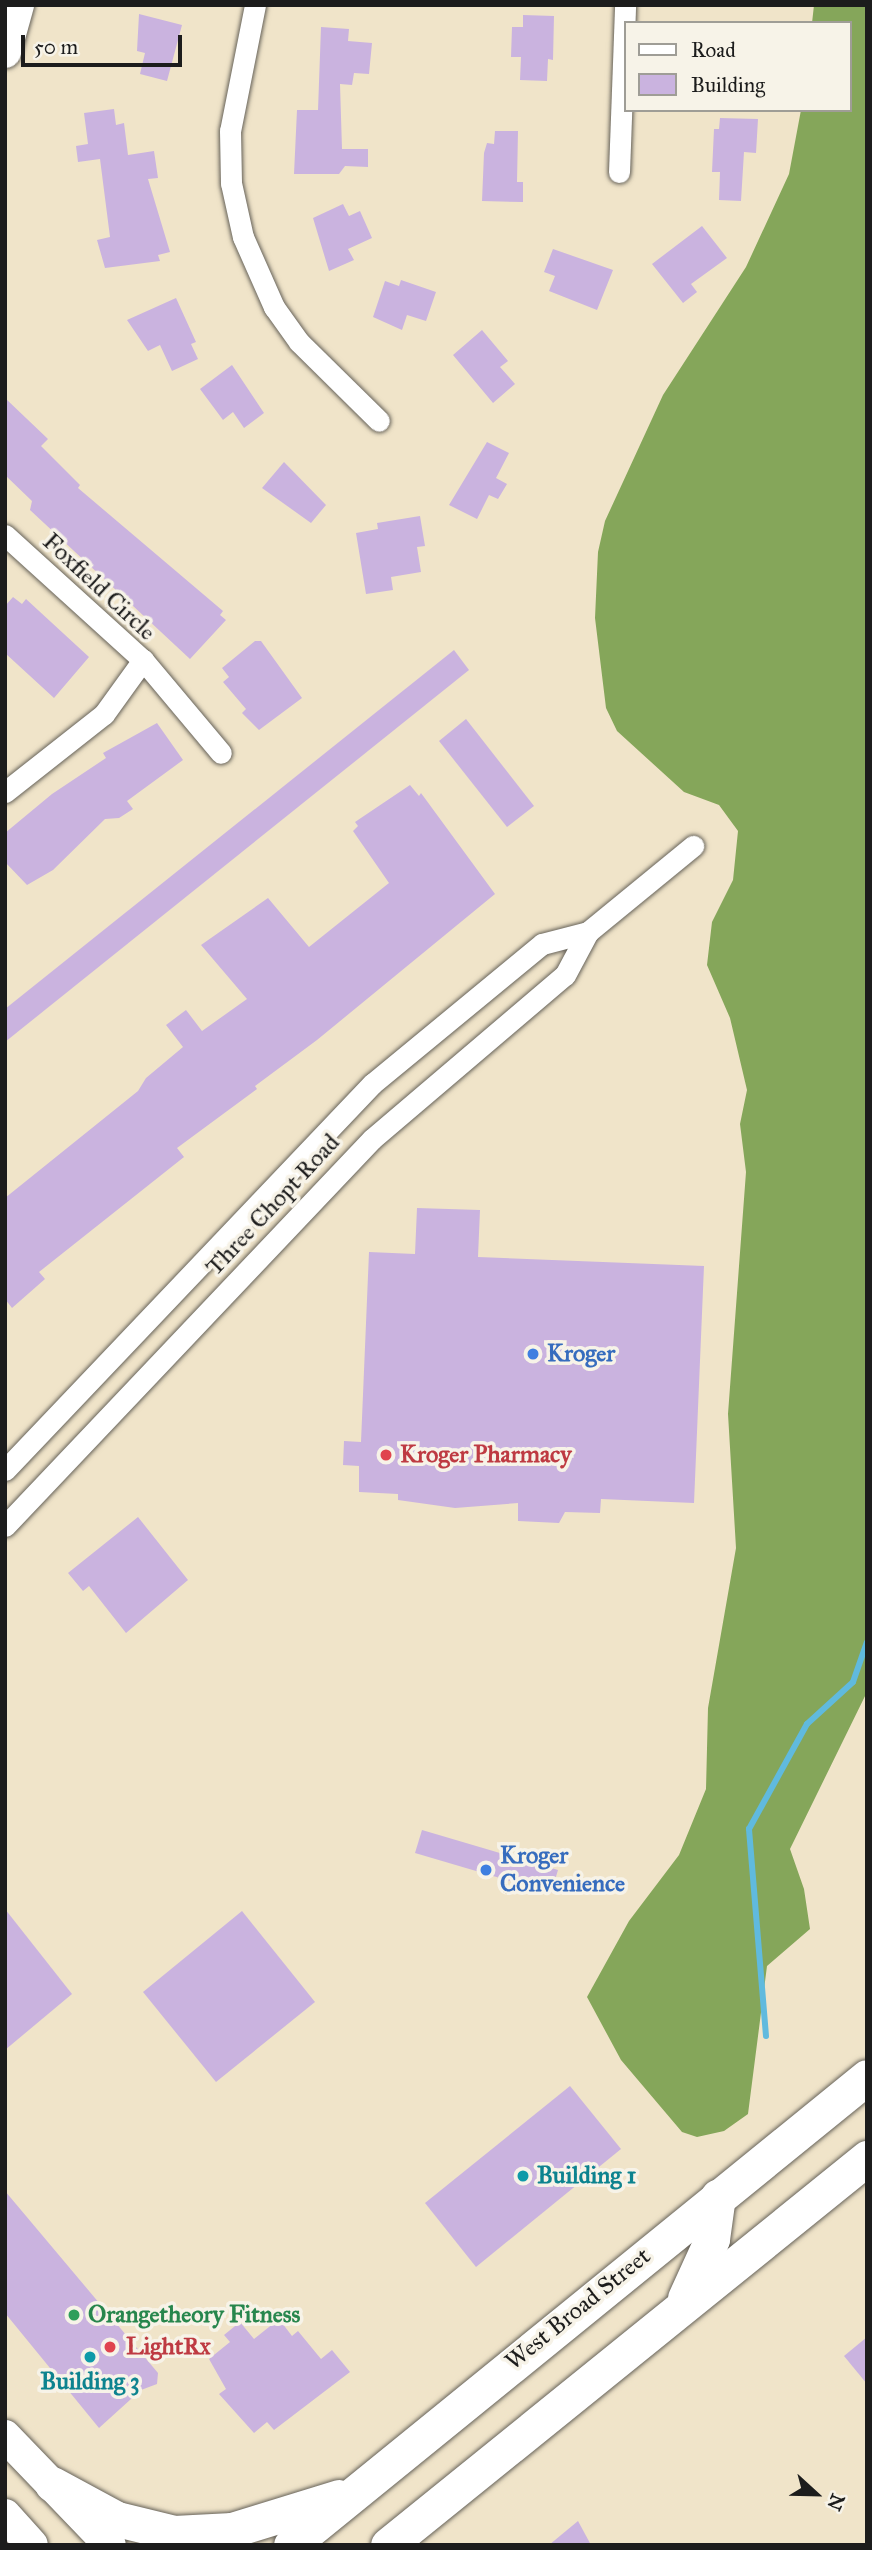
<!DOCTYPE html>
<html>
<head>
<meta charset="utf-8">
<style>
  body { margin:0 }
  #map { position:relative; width:872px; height:2550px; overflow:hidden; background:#f0e4c9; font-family:"IM FELL Great Primer",serif }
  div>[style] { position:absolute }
  .forest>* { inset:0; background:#85a65a }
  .stream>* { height:6px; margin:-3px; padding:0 3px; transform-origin:3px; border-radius:3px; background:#60bade }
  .building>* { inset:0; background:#cab3df }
  .roads { filter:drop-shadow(0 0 2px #666259) drop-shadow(0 0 2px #666259) }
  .street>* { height:21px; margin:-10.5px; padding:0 10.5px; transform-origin:10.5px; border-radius:10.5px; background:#fff }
  .secondary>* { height:32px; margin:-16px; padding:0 16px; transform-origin:16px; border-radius:16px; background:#fff }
  .primary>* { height:35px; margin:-17.5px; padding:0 17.5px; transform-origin:17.5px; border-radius:17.5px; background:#fff }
  .dots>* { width:19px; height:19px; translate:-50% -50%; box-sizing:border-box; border:4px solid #f7f3e8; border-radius:50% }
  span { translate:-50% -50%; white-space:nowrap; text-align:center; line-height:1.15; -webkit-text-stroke:7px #f7f3e8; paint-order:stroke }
  .street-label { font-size:24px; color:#1c1c1c }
  .shop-label { font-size:24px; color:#366cbe; font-weight:700 }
  .left { translate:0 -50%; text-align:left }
  .health-label { font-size:24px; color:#be3a42; font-weight:700 }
  .culture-label { font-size:24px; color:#0d838f; font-weight:700 }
  .leisure-label { font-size:24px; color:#27864d; font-weight:700 }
  .frame { position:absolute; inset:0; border:7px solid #1c1c1c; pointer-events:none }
  .legend { position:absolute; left:624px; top:21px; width:228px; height:91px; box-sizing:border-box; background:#f7f3e8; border:2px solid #9f9d96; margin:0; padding:9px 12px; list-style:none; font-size:21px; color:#1c1c1c }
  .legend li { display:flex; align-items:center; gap:14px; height:35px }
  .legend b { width:35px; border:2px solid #9f9d96 }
  .north { position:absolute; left:781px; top:2459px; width:70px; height:70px; -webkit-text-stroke:5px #f7f3e8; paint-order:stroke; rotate:112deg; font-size:19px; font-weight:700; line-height:28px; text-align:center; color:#1c1c1c }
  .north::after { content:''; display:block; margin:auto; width:24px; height:32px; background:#1c1c1c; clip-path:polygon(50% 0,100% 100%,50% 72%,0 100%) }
  .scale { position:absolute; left:21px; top:35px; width:161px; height:32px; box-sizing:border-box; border:4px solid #1c1c1c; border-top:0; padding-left:9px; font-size:21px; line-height:24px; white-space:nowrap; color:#1c1c1c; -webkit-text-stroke:5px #f7f3e8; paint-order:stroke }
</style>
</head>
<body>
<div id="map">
  <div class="forest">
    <div style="clip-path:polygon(814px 5px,867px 5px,867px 1692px,790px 1849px,804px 1889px,810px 1929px,767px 1966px,748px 2114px,724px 2131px,697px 2137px,682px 2132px,621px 2060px,587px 1997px,629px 1921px,679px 1855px,706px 1789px,708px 1708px,736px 1548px,728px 1414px,746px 1172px,740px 1124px,747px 1090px,730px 1018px,707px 965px,712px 922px,733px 880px,738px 831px,719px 805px,684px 792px,617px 731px,606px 708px,595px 618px,598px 552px,605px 521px,663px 395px,746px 267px,789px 174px,801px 110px,849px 110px,849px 23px,812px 23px)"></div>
  </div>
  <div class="stream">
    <div style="left:766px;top:2036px;width:208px;rotate:-94.7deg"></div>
    <div style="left:749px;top:1829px;width:120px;rotate:-61.1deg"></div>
    <div style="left:807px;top:1724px;width:62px;rotate:-42.4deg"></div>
    <div style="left:853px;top:1682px;width:42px;rotate:-70.7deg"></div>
  </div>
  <div class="building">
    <div style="clip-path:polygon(139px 14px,182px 25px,167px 81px,140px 74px,145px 53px,137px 51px)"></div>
    <div style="clip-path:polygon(523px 15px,554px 16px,553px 60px,548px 59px,547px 81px,520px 80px,521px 57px,511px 57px,512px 27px,523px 27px)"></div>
    <div style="clip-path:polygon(321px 27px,349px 29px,348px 41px,372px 43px,369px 74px,354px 73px,352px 85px,340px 84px,342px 149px,368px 149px,368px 167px,345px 166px,339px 174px,294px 174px,297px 110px,318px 110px)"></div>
    <div style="clip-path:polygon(114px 109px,116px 125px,124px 123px,128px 155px,154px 151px,158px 178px,148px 179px,170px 252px,158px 255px,160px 261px,105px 268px,97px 240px,110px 237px,100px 159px,78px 162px,76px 146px,88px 144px,84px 113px)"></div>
    <div style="clip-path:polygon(720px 118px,758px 119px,756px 153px,744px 152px,741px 201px,719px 200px,720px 172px,712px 172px,714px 129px,719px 129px)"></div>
    <div style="clip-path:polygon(495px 131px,518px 131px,517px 182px,523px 182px,523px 202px,482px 201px,484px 153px,487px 143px,494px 144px)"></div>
    <div style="clip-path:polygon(343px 204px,349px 216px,360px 211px,372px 238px,348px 249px,354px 260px,329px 271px,313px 218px)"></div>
    <div style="clip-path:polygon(702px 226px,727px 258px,691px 284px,697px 292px,683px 303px,652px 264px)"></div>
    <div style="clip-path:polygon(553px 249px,613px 270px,597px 310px,549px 291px,555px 276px,544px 272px)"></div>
    <div style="clip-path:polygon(401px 280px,436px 292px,426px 321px,407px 315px,402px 330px,373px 317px,385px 281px,399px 286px)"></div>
    <div style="clip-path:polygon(176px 298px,196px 342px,191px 344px,198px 359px,172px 371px,160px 345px,148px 351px,127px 320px)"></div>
    <div style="clip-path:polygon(482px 330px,508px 361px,500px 367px,515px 384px,493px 403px,453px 355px)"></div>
    <div style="clip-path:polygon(232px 365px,264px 413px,244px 428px,233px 412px,223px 420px,200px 389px)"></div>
    <div style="clip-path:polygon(5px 398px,48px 439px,41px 446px,80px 485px,78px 488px,223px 611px,220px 615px,226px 620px,190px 659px,30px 510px,32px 501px,5px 475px)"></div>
    <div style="clip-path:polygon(487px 442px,509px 453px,496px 478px,507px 484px,498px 499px,489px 495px,477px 519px,449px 505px)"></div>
    <div style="clip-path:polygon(284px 462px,326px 505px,311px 523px,262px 488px)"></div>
    <div style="clip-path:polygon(420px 516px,425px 546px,417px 547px,421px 572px,391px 577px,393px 590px,366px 594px,356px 533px,378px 529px,377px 523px)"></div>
    <div style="clip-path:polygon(13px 597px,22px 604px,26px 599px,89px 657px,54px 698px,5px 653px,5px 606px)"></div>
    <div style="clip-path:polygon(255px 641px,261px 641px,302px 698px,259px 730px,242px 713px,246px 709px,223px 682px,229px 677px,222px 668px)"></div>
    <div style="clip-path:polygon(454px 650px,469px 670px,5px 1042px,5px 1009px)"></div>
    <div style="clip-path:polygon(466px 719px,534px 806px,507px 827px,439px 741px)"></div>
    <div style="clip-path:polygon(157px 723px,183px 760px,127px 801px,133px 809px,119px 818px,105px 819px,53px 870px,27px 885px,5px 862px,5px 833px,52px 794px,106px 758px,103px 753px)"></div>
    <div style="clip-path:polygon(410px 785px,419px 796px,421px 793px,495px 894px,317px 1040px,255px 1086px,257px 1089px,177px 1148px,184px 1157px,39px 1272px,45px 1279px,12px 1308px,5px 1299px,5px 1198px,138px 1091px,146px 1078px,183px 1047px,166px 1025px,186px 1010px,202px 1031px,247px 999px,201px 945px,268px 898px,309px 947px,389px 883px,353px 831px,358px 826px,355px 822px)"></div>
    <div style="clip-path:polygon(417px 1208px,480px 1210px,478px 1257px,704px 1266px,694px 1503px,601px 1499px,600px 1513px,565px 1512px,559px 1523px,518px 1521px,518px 1503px,455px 1508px,398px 1500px,398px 1494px,359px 1492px,359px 1466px,343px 1465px,344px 1441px,361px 1442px,369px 1252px,415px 1254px)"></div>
    <div style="clip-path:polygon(138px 1517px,188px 1580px,126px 1633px,89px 1586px,83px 1591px,68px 1573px)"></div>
    <div style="clip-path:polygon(422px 1830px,558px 1870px,551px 1893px,415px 1853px)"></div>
    <div style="clip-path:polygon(5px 1909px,72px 1994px,5px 2050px)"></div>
    <div style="clip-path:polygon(242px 1911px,315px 2002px,216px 2082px,143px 1992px)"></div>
    <div style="clip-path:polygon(570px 2086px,621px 2149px,476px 2267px,425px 2203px)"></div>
    <div style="clip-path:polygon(5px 2191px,158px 2373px,157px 2384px,141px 2390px,99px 2428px,5px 2313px)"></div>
    <div style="clip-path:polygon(279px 2319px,292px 2336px,298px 2331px,321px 2359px,332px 2350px,350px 2372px,274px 2430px,267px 2422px,254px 2433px,219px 2394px,226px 2389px,209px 2359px,230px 2342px,224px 2335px,240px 2322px,254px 2339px)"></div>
    <div style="clip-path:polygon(867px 2337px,867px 2384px,844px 2356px)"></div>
    <div style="clip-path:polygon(578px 2521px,591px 2545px,549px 2545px)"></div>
  </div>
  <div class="roads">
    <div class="street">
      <div style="left:255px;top:5px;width:128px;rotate:101.2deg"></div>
      <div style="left:230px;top:131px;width:52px;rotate:88.9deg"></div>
      <div style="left:231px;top:183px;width:55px;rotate:77.5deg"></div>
      <div style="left:243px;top:237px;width:77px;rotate:66.1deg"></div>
      <div style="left:274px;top:307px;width:43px;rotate:54.5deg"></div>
      <div style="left:299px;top:342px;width:112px;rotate:44.6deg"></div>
      <div style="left:619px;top:172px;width:167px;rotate:-87.9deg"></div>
      <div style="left:5px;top:535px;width:186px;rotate:42.2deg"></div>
      <div style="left:143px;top:660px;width:121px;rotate:50deg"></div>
      <div style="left:5px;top:792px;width:126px;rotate:-38.2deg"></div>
      <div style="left:104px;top:714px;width:67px;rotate:-54.2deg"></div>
      <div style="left:5px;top:1470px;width:533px;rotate:-46.45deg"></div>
      <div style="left:372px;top:1084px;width:220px;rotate:-39.5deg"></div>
      <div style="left:542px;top:944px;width:48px;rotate:-14.6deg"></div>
      <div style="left:5px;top:1526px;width:533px;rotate:-46.52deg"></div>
      <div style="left:372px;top:1139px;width:253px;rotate:-40.4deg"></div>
      <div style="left:565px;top:975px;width:49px;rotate:-61.9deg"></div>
      <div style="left:588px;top:932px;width:136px;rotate:-39.3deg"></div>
    </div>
    <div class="secondary">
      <div style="left:5px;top:52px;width:49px;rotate:-74.5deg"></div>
      <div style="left:5px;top:2436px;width:151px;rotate:46.1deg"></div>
      <div style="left:5px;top:2515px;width:40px;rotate:48deg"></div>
    </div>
    <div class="primary">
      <div style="left:685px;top:2298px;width:65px;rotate:-65.4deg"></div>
      <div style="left:712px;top:2239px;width:43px;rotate:-82.1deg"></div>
      <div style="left:52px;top:2484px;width:74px;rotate:28.3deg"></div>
      <div style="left:117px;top:2519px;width:59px;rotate:13.8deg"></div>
      <div style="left:174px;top:2533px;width:58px;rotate:-3deg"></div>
      <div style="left:232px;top:2530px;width:112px;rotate:-17.1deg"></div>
      <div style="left:291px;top:2545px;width:742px;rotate:-39.09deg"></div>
      <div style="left:388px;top:2545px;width:616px;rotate:-38.94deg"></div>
    </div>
  </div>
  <div class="dots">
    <div style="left:533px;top:1354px;background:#3f7fe0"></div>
    <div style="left:386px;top:1455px;background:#e0444e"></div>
    <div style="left:486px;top:1870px;background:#3f7fe0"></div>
    <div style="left:523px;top:2176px;background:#0f9aa8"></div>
    <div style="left:74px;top:2315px;background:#2e9e5b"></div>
    <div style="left:110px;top:2347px;background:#e0444e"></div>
    <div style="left:90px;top:2357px;background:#0f9aa8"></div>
  </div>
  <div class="street-label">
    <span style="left:99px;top:587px;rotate:43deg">Foxfield Circle</span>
    <span style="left:273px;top:1205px;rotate:-47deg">Three Chopt Road</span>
    <span style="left:578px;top:2309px;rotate:-39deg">West Broad Street</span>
  </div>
  <div class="shop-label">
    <span class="left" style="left:547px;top:1354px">Kroger</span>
    <span class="left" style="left:500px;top:1870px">Kroger<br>Convenience</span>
  </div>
  <div class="health-label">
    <span class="left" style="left:400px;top:1455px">Kroger Pharmacy</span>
    <span class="left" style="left:126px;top:2347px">LightRx</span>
  </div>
  <div class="culture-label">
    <span class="left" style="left:537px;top:2176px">Building 1</span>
    <span style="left:90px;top:2382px">Building 3</span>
  </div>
  <div class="leisure-label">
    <span class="left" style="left:88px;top:2315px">Orangetheory Fitness</span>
  </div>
  <div class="frame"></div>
  <ul class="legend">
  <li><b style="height:9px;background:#fff"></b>Road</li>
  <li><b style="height:19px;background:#cab3df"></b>Building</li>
  </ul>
  <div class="north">N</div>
  <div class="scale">50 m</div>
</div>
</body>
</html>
